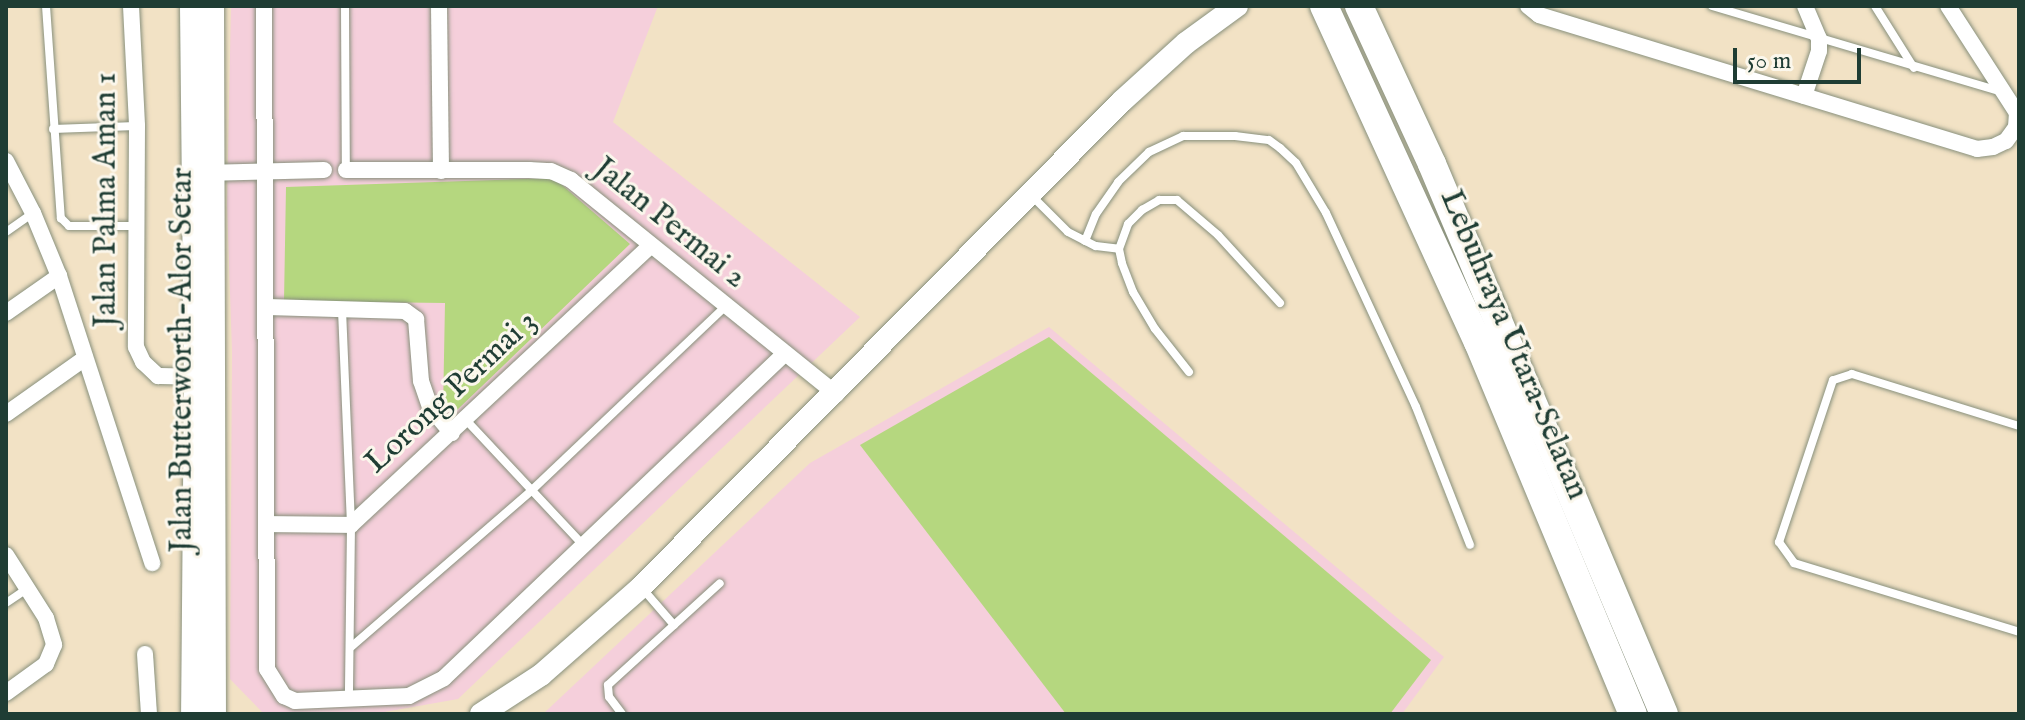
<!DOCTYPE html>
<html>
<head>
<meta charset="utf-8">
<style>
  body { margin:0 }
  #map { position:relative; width:2025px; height:720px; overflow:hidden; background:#f2e2c5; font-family:"IM FELL English",serif }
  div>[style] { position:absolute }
  .built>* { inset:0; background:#f5cfdb }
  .green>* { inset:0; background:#b5d77f }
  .roads { filter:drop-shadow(0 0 2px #88907c) drop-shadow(0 0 2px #88907c) }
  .service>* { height:8px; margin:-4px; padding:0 4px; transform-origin:4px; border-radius:4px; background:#fff }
  .minor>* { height:16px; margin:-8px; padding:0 8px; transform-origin:8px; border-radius:8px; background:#fff }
  .secondary>* { height:22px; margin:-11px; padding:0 11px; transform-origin:11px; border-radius:11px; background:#fff }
  .primary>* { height:24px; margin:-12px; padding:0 12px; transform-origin:12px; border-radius:12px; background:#fff }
  .motorway>* { height:28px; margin:-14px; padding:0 14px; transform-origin:14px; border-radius:14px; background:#fff }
  span { translate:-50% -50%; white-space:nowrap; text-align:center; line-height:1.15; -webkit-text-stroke:6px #fbf7ec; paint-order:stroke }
  .street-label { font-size:32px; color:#1f3d34 }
  .frame { position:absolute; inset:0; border:8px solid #1f3d34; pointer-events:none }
  .scale { position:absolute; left:1733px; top:48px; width:128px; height:36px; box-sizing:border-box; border:4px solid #1f3d34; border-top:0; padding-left:10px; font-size:24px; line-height:28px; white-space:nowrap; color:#1f3d34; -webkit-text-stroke:6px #fbf7ec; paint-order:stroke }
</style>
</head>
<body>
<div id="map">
  <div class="built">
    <div style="clip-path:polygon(231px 6px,658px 6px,613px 122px,860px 317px,458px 699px,373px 714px,264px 714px,230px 679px,232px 352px,227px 204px)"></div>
    <div style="clip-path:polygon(1049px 327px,1444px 657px,1402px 714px,543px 714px,810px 463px)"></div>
  </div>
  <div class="green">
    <div style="clip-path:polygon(554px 178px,630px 244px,457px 410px,443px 410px,445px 303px,284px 301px,286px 187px)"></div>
    <div style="clip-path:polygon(1049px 337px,1431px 660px,1390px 714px,1066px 714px,860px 445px)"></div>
  </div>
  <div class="roads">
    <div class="service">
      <div style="left:46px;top:6px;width:213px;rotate:86deg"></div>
      <div style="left:61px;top:218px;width:11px;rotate:45deg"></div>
      <div style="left:69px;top:226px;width:68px"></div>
      <div style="left:345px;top:6px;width:164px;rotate:89.7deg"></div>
      <div style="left:1712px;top:6px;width:299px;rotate:16.5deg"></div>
      <div style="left:1875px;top:6px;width:73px;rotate:57.8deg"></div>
      <div style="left:53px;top:129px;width:83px;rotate:-2.1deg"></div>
      <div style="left:1031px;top:195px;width:52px;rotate:45deg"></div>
      <div style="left:1068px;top:232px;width:31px;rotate:27deg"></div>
      <div style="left:1096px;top:246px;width:23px;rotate:7deg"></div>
      <div style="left:6px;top:232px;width:33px;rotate:-35deg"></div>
      <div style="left:1085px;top:241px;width:29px;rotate:-68deg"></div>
      <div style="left:1096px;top:214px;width:39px;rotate:-55deg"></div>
      <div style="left:1118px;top:182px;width:43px;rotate:-44.1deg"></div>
      <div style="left:1149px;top:152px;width:38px;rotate:-25deg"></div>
      <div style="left:1183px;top:136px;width:52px"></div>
      <div style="left:1235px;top:136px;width:34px;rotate:7deg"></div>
      <div style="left:1269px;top:140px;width:14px;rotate:36deg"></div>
      <div style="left:1280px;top:148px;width:22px;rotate:43deg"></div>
      <div style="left:1296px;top:163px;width:58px;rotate:59deg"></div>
      <div style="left:1326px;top:213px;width:214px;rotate:65.1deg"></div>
      <div style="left:1416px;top:407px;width:148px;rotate:68.6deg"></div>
      <div style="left:342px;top:310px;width:215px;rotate:87.6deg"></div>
      <div style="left:351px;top:525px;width:174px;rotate:90.7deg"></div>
      <div style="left:1189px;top:372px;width:55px;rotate:-128.3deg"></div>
      <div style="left:1155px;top:329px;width:43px;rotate:-120.7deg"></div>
      <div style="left:1133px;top:292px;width:31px;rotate:-111deg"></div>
      <div style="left:1122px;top:263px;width:14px;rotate:-102deg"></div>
      <div style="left:1119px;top:249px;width:27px;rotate:-70deg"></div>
      <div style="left:1128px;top:224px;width:20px;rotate:-45deg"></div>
      <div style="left:1142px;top:210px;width:20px;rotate:-30deg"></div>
      <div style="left:1159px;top:200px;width:18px"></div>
      <div style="left:1177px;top:200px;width:54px;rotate:40.5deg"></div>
      <div style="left:1218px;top:235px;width:92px;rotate:47.6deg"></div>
      <div style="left:466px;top:420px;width:171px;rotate:46.9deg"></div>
      <div style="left:2019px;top:426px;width:175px;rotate:-162.7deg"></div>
      <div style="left:1852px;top:374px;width:20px;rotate:162deg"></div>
      <div style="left:1833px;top:380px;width:171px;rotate:108.4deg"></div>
      <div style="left:1779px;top:542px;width:26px;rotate:54deg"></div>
      <div style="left:1794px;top:563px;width:235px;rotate:17deg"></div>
      <div style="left:642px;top:588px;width:49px;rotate:49.1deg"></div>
      <div style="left:6px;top:603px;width:27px;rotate:-34deg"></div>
      <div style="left:351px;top:647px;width:240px;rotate:-40.9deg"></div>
      <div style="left:532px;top:490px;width:267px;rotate:-43.5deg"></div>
      <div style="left:622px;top:714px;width:21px;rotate:-127deg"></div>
      <div style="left:609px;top:697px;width:12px;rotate:-95deg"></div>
      <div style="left:608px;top:685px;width:151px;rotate:-42.3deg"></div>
    </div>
    <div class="minor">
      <div style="left:131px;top:6px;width:120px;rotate:87.1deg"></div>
      <div style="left:137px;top:126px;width:221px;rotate:90.3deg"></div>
      <div style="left:136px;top:347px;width:17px;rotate:65deg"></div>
      <div style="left:143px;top:362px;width:21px;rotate:43deg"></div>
      <div style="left:158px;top:376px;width:48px;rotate:1.2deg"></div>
      <div style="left:264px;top:6px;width:663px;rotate:89.74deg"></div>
      <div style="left:267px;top:669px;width:32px;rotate:58deg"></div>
      <div style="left:284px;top:696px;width:12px;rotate:24deg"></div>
      <div style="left:295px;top:701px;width:114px;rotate:-2.5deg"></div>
      <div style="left:409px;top:696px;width:39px;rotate:-27deg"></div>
      <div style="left:444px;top:678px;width:471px;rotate:-43.6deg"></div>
      <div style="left:439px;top:6px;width:165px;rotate:89.3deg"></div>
      <div style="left:1528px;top:6px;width:14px;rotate:39deg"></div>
      <div style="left:1539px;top:15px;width:458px;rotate:17deg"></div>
      <div style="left:1977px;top:149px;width:16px;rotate:-7deg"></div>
      <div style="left:1993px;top:147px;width:14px;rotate:-25deg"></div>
      <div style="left:2006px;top:141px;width:17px;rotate:-54deg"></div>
      <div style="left:2016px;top:127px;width:14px;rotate:-86deg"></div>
      <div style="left:2017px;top:113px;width:127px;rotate:-122.8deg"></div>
      <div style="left:1804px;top:96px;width:47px;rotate:-71.6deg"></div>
      <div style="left:1819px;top:51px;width:12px;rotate:-90deg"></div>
      <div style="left:1819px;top:39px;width:36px;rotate:-113deg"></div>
      <div style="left:6px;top:161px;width:59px;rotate:62.6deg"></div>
      <div style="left:33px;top:213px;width:68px;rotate:67.6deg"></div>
      <div style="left:59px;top:276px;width:302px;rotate:72deg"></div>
      <div style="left:346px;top:170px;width:183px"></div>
      <div style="left:529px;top:170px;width:22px;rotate:3deg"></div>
      <div style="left:551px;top:171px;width:22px;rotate:24deg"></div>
      <div style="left:571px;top:180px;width:341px;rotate:38.9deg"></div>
      <div style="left:204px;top:173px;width:120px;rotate:-1.4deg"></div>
      <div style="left:267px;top:307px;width:138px;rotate:1.7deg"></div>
      <div style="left:405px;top:311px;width:14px;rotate:36deg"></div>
      <div style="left:416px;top:319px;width:62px;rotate:85.4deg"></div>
      <div style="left:421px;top:381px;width:28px;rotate:71deg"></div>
      <div style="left:430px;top:407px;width:34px;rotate:50deg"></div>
      <div style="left:6px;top:313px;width:65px;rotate:-34.9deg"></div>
      <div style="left:6px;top:414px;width:97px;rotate:-35.3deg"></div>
      <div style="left:269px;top:524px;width:82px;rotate:0.7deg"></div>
      <div style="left:351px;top:525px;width:410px;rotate:-43deg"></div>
      <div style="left:6px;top:555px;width:75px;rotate:57.6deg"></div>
      <div style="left:46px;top:618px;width:28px;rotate:73deg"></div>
      <div style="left:54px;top:645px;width:21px;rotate:113deg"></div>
      <div style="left:46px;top:664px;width:49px;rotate:144.1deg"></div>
      <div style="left:145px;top:654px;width:60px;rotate:86.2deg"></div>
    </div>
    <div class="secondary">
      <div style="left:481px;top:714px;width:72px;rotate:-33deg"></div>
      <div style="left:541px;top:675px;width:133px;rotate:-41.3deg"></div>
      <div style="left:641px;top:587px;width:684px;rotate:-45.3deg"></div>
      <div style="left:1122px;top:101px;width:86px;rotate:-42.2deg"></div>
      <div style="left:1186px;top:43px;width:63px;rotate:-36deg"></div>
    </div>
    <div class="primary">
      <div style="left:192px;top:6px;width:372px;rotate:89.4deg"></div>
      <div style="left:196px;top:378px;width:336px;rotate:90.5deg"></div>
      <div style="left:212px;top:6px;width:708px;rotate:89.84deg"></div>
    </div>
    <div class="motorway">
      <div style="left:1324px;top:6px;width:370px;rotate:65.4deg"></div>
      <div style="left:1478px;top:342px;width:403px;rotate:67.4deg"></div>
      <div style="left:1359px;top:6px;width:174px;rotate:65.2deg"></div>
      <div style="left:1432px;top:164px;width:597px;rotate:67.13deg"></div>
    </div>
  </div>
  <div class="street-label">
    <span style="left:107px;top:200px;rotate:-90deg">Jalan Palma Aman 1</span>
    <span style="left:669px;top:224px;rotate:39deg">Jalan Permai 2</span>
    <span style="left:1513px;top:345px;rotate:67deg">Lebuhraya Utara–Selatan</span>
    <span style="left:183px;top:360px;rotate:-90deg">Jalan Butterworth-Alor Setar</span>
    <span style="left:452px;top:393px;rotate:-43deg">Lorong Permai 3</span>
  </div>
  <div class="frame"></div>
  <div class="scale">50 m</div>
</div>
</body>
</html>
